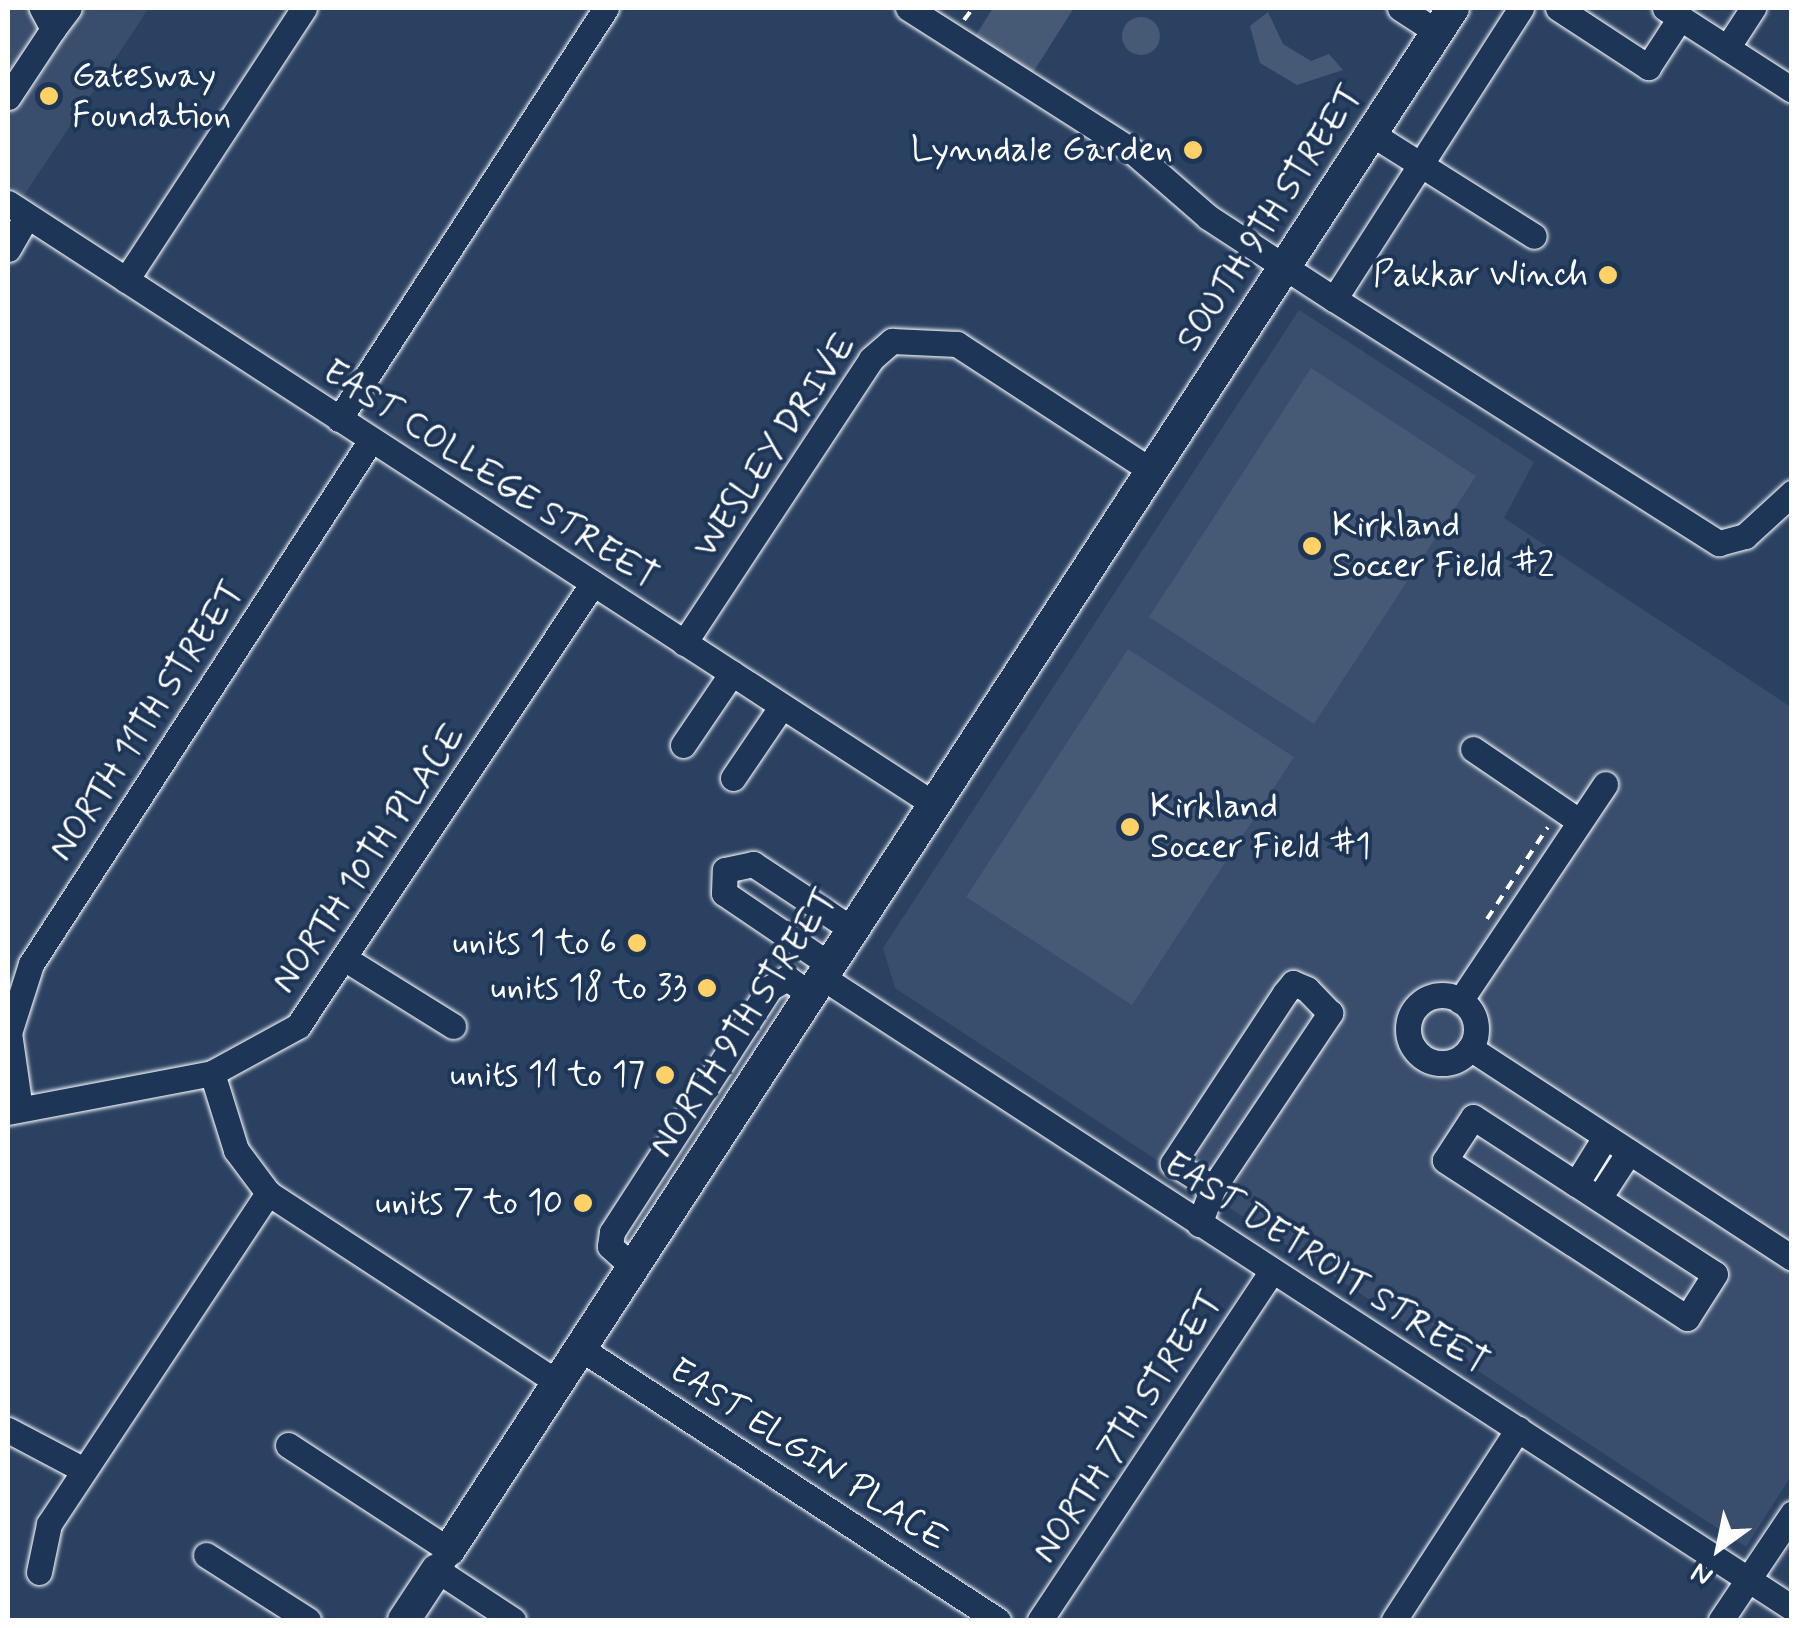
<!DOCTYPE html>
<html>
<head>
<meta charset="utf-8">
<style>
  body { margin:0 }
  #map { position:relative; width:1799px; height:1628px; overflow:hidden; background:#2a4161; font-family:Mynerve,sans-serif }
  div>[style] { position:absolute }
  .built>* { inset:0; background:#394e6c }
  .green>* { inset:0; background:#465975 }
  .round { border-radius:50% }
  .path>* { height:4px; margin-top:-2px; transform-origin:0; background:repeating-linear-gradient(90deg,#fff 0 10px,transparent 0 18px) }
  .roads { filter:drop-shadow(0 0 2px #fff) drop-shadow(0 0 2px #fff) }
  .minor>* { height:25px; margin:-12.5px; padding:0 12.5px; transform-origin:12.5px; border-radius:12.5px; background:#1d3557 }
  .minor>.ring { margin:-12.5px; padding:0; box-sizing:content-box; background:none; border:25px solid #1d3557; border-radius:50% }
  .major>* { height:32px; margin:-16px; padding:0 16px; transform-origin:16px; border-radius:16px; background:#1d3557 }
  .dots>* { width:28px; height:28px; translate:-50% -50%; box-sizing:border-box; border:5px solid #1d3557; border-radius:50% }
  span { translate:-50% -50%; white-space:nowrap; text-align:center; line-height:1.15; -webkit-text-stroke:8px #1d3557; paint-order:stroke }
  .poi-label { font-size:35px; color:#fff }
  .left { translate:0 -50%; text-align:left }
  .right { translate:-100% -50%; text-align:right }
  .street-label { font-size:35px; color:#fff }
  .frame { position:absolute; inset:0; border:10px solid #fff; pointer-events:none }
  .north { position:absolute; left:1669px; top:1498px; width:100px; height:100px; -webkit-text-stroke:8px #1d3557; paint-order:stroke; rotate:213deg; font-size:28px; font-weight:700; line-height:40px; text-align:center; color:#fff }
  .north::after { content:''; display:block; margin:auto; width:35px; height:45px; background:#fff; clip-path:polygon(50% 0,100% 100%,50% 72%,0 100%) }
</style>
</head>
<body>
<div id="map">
  <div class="built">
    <div style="clip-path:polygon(8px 8px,149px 8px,24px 195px,8px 184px)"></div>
    <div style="clip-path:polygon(1299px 310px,1534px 462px,1504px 518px,1791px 707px,1791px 1476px,1746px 1547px,895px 988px,883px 948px)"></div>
  </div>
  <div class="green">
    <div style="clip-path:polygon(993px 8px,1074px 8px,1032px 74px,974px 38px)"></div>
    <div style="clip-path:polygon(1268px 12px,1283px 44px,1311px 61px,1329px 54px,1343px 70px,1297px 85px,1260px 63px,1250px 26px)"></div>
    <div class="round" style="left:1122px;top:17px;width:38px;height:38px"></div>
    <div style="clip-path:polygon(1311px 368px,1476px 476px,1314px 724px,1149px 617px)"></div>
    <div style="clip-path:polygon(1128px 649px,1294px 757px,1132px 1005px,966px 897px)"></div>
  </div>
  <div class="path">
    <div style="left:964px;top:20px;width:15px;rotate:-53deg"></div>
    <div style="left:1487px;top:919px;width:110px;rotate:-56.5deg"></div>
  </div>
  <div class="roads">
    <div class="minor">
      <div style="left:908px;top:8px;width:264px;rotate:32.5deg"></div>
      <div style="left:1131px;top:150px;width:102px;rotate:41deg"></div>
      <div style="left:1208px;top:217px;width:150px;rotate:33.1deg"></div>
      <div style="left:1400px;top:8px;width:44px;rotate:33deg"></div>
      <div style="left:1521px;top:8px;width:346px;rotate:122.7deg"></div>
      <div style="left:1334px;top:299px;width:456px;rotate:32.4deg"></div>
      <div style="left:1719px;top:543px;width:27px;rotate:-15deg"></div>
      <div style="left:1745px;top:536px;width:64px;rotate:-42.5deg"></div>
      <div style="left:1558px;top:8px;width:108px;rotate:33.2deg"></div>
      <div style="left:1648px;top:67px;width:59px;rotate:-56.9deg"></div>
      <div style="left:1665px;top:8px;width:151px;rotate:32.8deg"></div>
      <div style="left:53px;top:29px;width:26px;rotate:-53deg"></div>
      <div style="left:1727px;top:48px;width:48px;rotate:-57deg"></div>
      <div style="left:8px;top:97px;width:82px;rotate:-56.5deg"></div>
      <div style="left:53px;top:29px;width:24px;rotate:-118deg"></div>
      <div style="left:1372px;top:134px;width:191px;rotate:32.2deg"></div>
      <div style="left:8px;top:203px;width:1105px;rotate:33deg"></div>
      <div style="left:8px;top:249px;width:38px;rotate:-60deg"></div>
      <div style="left:126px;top:280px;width:325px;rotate:-56.8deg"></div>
      <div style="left:339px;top:419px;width:490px;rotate:-57deg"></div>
      <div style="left:684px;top:643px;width:340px;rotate:-56.6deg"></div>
      <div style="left:871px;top:359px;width:28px;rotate:-41deg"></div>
      <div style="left:892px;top:341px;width:65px;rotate:2.6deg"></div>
      <div style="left:957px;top:344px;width:234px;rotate:33.1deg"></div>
      <div style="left:683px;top:745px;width:87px;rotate:-55.8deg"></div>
      <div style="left:1473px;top:749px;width:128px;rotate:34.2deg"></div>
      <div style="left:733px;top:778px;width:87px;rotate:-55.8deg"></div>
      <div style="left:347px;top:960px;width:125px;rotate:31.9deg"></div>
      <div style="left:830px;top:965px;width:128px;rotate:-145.8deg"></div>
      <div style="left:724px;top:893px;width:23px;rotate:-88deg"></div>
      <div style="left:725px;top:870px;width:29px;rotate:-12deg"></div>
      <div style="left:753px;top:864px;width:120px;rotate:33.4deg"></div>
      <div style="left:822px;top:977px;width:1157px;rotate:33.04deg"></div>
      <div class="ring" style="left:1408px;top:995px;width:43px;height:43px"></div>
      <div style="left:1460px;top:1001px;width:261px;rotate:-56.2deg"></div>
      <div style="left:1470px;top:1048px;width:384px;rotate:33.1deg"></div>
      <div style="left:212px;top:1073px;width:81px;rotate:72.7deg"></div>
      <div style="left:236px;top:1150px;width:54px;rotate:53.3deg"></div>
      <div style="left:268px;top:1193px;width:347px;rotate:33.2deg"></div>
      <div style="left:20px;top:1109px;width:77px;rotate:-98.2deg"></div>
      <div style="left:9px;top:1033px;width:72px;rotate:-72.3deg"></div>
      <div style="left:31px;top:964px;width:625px;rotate:-57.02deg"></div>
      <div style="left:8px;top:1112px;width:208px;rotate:-10.8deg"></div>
      <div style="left:212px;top:1073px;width:98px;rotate:-28.7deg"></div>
      <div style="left:298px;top:1026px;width:532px;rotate:-56.34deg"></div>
      <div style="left:1473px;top:1117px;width:288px;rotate:33deg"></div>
      <div style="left:1715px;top:1274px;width:52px;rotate:122.5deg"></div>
      <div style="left:1687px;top:1318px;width:289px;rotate:-146.9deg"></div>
      <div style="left:1445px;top:1160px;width:51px;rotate:-56.9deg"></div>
      <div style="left:1576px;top:1184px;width:55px;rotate:-58.3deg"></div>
      <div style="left:1599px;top:1198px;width:55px;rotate:-56.9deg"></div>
      <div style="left:1199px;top:1224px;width:39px;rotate:-69deg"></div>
      <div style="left:1213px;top:1188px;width:211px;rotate:-56.2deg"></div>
      <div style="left:1330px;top:1013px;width:33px;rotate:-134deg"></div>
      <div style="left:1307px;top:989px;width:15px;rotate:-157deg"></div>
      <div style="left:1293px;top:983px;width:13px;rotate:129deg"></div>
      <div style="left:1285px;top:993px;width:204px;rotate:123.4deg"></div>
      <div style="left:1173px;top:1163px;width:47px;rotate:32deg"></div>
      <div style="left:633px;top:1267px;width:31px;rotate:-138deg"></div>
      <div style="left:610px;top:1246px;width:14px;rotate:-82deg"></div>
      <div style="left:612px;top:1232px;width:291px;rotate:-57.1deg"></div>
      <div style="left:770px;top:988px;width:20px;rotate:-30deg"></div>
      <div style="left:787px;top:978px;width:29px;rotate:35deg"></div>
      <div style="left:580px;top:1348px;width:499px;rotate:33.1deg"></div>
      <div style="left:8px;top:1430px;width:86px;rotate:27.8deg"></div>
      <div style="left:288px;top:1445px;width:192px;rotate:33.1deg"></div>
      <div style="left:449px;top:1550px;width:23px;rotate:121deg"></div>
      <div style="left:437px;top:1570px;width:91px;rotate:33.3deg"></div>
      <div style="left:206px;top:1555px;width:121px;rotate:32.5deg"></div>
      <div style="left:39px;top:1572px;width:49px;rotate:-78.2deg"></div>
      <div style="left:49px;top:1524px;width:397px;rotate:-56.5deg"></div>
      <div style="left:1040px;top:1620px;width:419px;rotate:-56.4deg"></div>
      <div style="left:1394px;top:1620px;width:228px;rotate:-57deg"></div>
      <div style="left:1721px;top:1620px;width:128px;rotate:-56.2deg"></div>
    </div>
    <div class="major">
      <div style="left:449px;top:1550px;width:1840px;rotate:-56.93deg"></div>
      <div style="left:404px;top:1620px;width:60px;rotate:-56.6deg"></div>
    </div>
  </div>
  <div class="dots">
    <div style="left:49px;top:96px;background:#ffd166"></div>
    <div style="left:1193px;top:150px;background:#ffd166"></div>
    <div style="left:1608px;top:275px;background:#ffd166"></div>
    <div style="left:1312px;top:546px;background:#ffd166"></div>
    <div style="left:1130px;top:827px;background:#ffd166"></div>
    <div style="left:637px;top:943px;background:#ffd166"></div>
    <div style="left:707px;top:988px;background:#ffd166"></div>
    <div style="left:665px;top:1075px;background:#ffd166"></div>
    <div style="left:583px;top:1203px;background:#ffd166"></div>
  </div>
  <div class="poi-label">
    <span class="left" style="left:72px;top:96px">Gatesway<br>Foundation</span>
    <span class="right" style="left:1173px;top:150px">Lynndale Garden</span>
    <span class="right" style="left:1588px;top:275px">Pakkar Winch</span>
    <span class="left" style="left:1332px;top:546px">Kirkland<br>Soccer Field #2</span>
    <span class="left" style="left:1150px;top:827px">Kirkland<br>Soccer Field #1</span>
    <span class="right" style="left:617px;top:943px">units 1 to 6</span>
    <span class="right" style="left:687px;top:988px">units 18 to 33</span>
    <span class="right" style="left:645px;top:1075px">units 11 to 17</span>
    <span class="right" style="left:563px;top:1203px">units 7 to 10</span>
  </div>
  <div class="street-label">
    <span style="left:1270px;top:218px;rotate:-57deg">SOUTH 9TH STREET</span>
    <span style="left:775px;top:446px;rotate:-56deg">WESLEY DRIVE</span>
    <span style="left:490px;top:475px;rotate:33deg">EAST COLLEGE STREET</span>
    <span style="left:147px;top:721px;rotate:-57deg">NORTH 11TH STREET</span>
    <span style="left:369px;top:859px;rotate:-56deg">NORTH 10TH PLACE</span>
    <span style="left:744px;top:1023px;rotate:-57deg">NORTH 9TH STREET</span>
    <span style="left:1326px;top:1264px;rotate:33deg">EAST DETROIT STREET</span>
    <span style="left:1128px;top:1427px;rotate:-57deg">NORTH 7TH STREET</span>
    <span style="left:808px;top:1455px;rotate:33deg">EAST ELGIN PLACE</span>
  </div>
  <div class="frame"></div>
  <div class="north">N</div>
</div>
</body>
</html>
